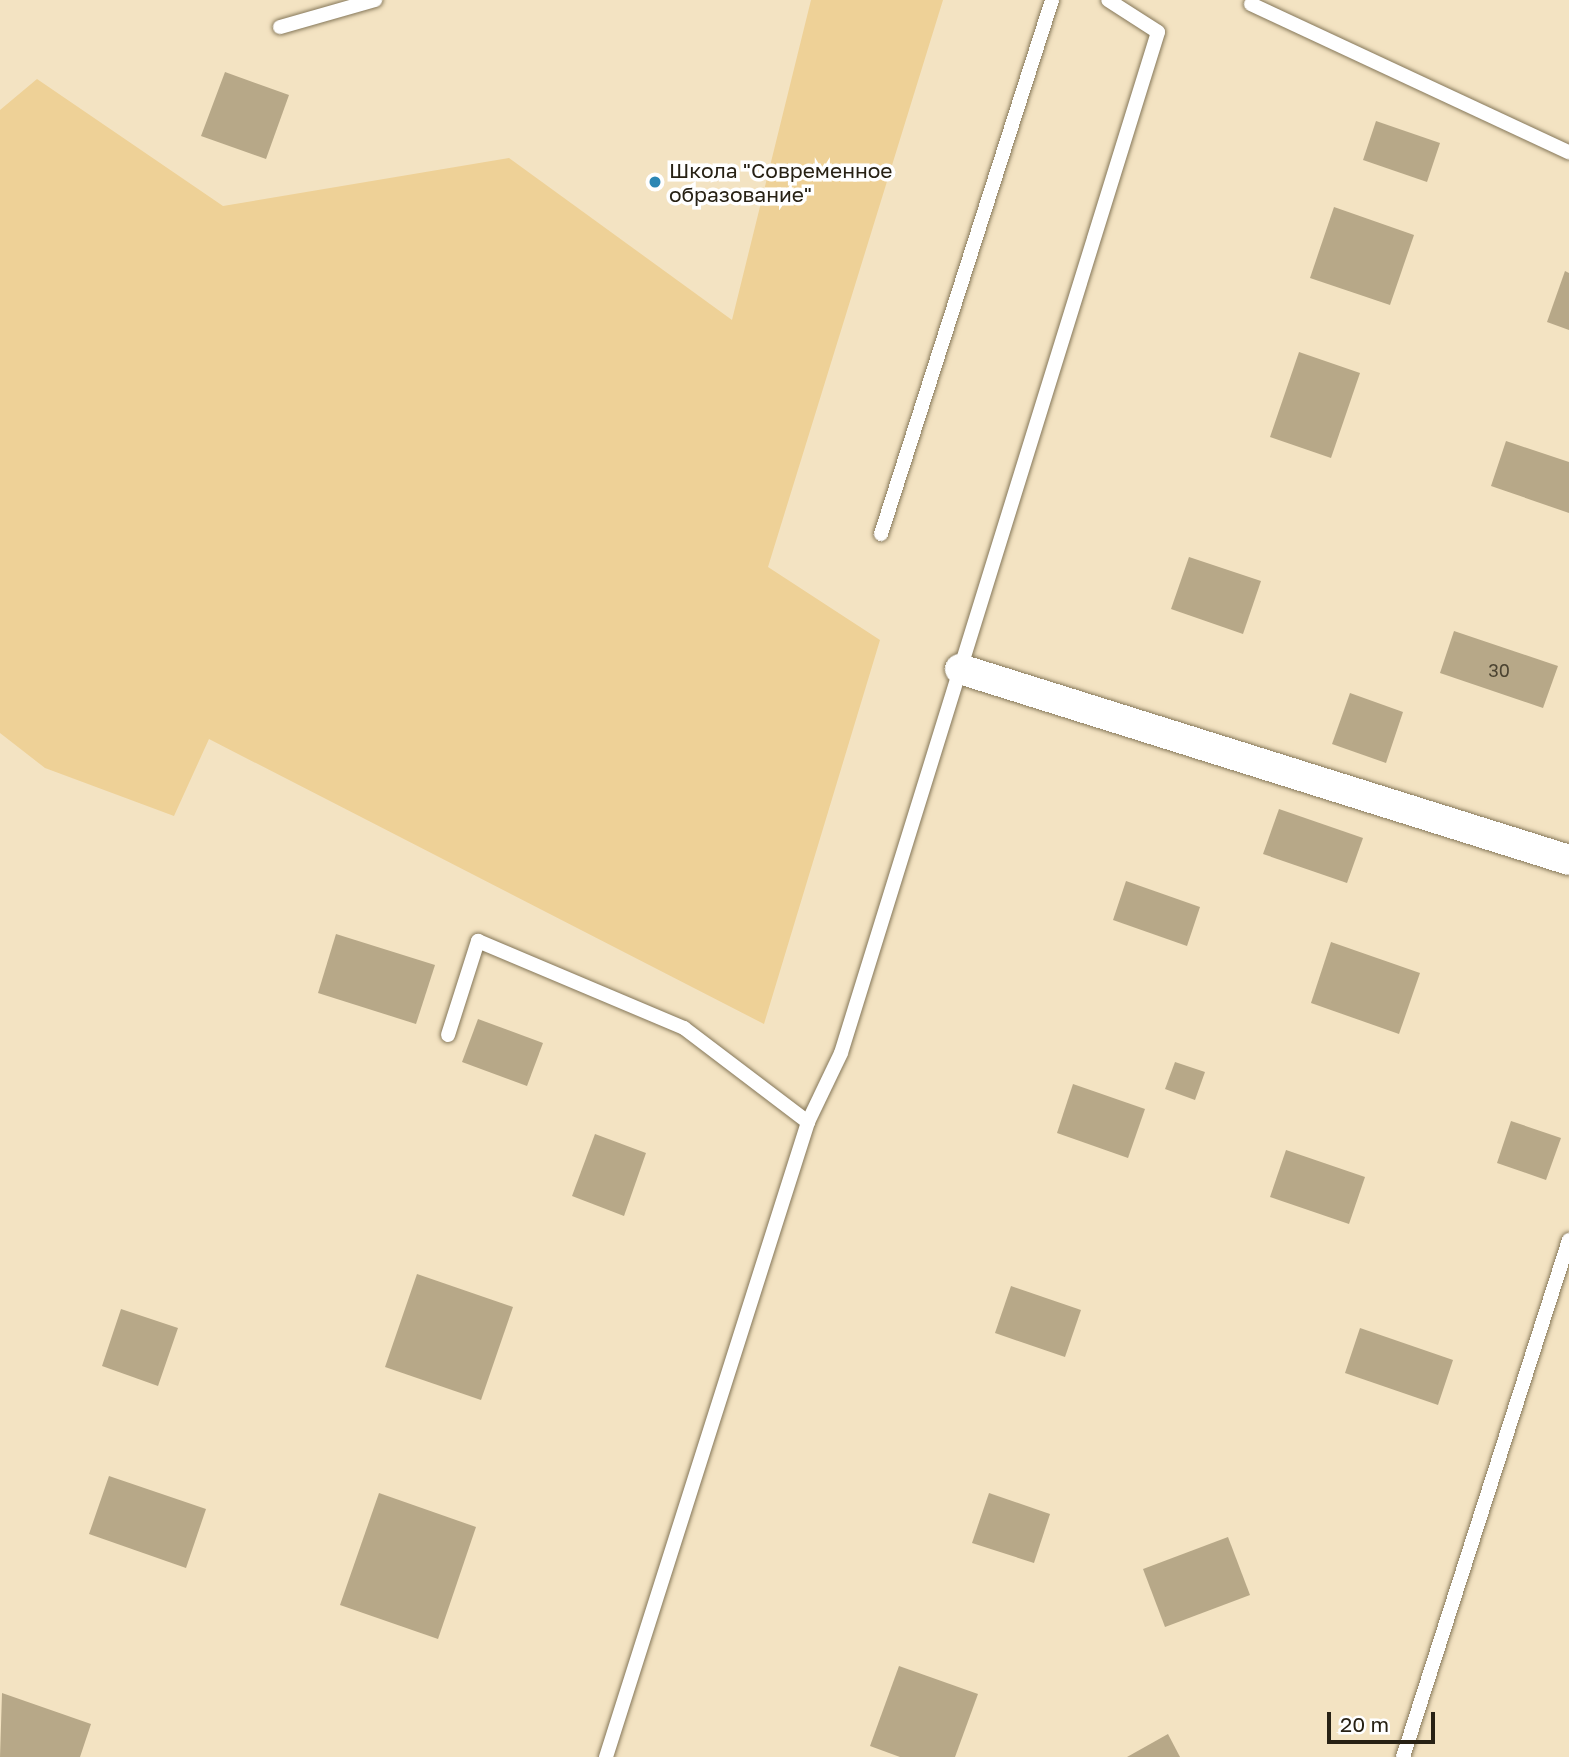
<!DOCTYPE html>
<html>
<head>
<meta charset="utf-8">
<style>
  body { margin:0 }
  #map { position:relative; width:1569px; height:1757px; overflow:hidden; background:#f3e3c2; font-family:"Golos Text",sans-serif }
  div>[style] { position:absolute }
  .green>* { inset:0; background:#eed197 }
  .building>* { inset:0; background:#b7a888 }
  .roads { filter:drop-shadow(0 0 2px #857759) drop-shadow(0 0 2px #857759) }
  .lane>* { height:14px; margin:-7px; padding:0 7px; transform-origin:7px; border-radius:7px; background:#fff }
  .street>* { height:30px; margin:-15px; padding:0 15px; transform-origin:15px; border-radius:15px; background:#fff }
  .dots>* { width:19px; height:19px; translate:-50% -50%; box-sizing:border-box; border:4px solid #fff; border-radius:50% }
  span { translate:-50% -50%; white-space:nowrap; text-align:center; line-height:1.15; -webkit-text-stroke:7px #fff; paint-order:stroke }
  .number-label { font-size:18px; color:#4b4331 }
  .number-label span { -webkit-text-stroke-width:0 }
  .poi-label { font-size:21px; color:#272114 }
  .left { translate:0 -50%; text-align:left }
  .scale { position:absolute; left:1327px; top:1712px; width:108px; height:32px; box-sizing:border-box; border:4px solid #272114; border-top:0; padding-left:9px; font-size:21px; line-height:24px; white-space:nowrap; color:#272114; -webkit-text-stroke:5px #fff; paint-order:stroke }
</style>
</head>
<body>
<div id="map">
  <div class="green">
    <div style="clip-path:polygon(811px 0,943px 0,768px 567px,880px 640px,764px 1024px,209px 739px,174px 816px,45px 768px,0 733px,0 110px,37px 79px,223px 206px,509px 158px,732px 320px)"></div>
  </div>
  <div class="building">
    <div style="clip-path:polygon(225px 72px,289px 95px,266px 159px,201px 136px)"></div>
    <div style="clip-path:polygon(1376px 121px,1440px 143px,1427px 182px,1363px 160px)"></div>
    <div style="clip-path:polygon(1334px 207px,1414px 235px,1390px 305px,1310px 278px)"></div>
    <div style="clip-path:polygon(1565px 271px,1569px 273px,1569px 330px,1547px 322px)"></div>
    <div style="clip-path:polygon(1299px 352px,1360px 373px,1331px 458px,1270px 437px)"></div>
    <div style="clip-path:polygon(1506px 441px,1569px 462px,1569px 513px,1491px 486px)"></div>
    <div style="clip-path:polygon(1189px 557px,1261px 581px,1243px 634px,1171px 609px)"></div>
    <div style="clip-path:polygon(1454px 631px,1558px 666px,1543px 708px,1440px 673px)"></div>
    <div style="clip-path:polygon(1350px 693px,1403px 712px,1386px 763px,1332px 744px)"></div>
    <div style="clip-path:polygon(1279px 809px,1363px 838px,1347px 883px,1263px 854px)"></div>
    <div style="clip-path:polygon(1126px 881px,1200px 907px,1187px 946px,1113px 920px)"></div>
    <div style="clip-path:polygon(336px 934px,435px 965px,416px 1024px,318px 993px)"></div>
    <div style="clip-path:polygon(1331px 942px,1420px 973px,1399px 1034px,1311px 1003px)"></div>
    <div style="clip-path:polygon(478px 1019px,543px 1043px,527px 1086px,462px 1062px)"></div>
    <div style="clip-path:polygon(1175px 1062px,1205px 1072px,1195px 1100px,1165px 1089px)"></div>
    <div style="clip-path:polygon(1073px 1084px,1145px 1109px,1128px 1158px,1057px 1133px)"></div>
    <div style="clip-path:polygon(1511px 1121px,1561px 1138px,1546px 1180px,1497px 1163px)"></div>
    <div style="clip-path:polygon(595px 1134px,646px 1153px,624px 1216px,572px 1196px)"></div>
    <div style="clip-path:polygon(1286px 1150px,1365px 1177px,1349px 1224px,1270px 1197px)"></div>
    <div style="clip-path:polygon(417px 1274px,513px 1307px,481px 1400px,385px 1367px)"></div>
    <div style="clip-path:polygon(1011px 1286px,1081px 1310px,1065px 1357px,995px 1333px)"></div>
    <div style="clip-path:polygon(121px 1309px,178px 1328px,158px 1386px,102px 1366px)"></div>
    <div style="clip-path:polygon(1360px 1328px,1453px 1360px,1438px 1405px,1345px 1373px)"></div>
    <div style="clip-path:polygon(109px 1476px,206px 1509px,186px 1568px,89px 1534px)"></div>
    <div style="clip-path:polygon(379px 1493px,476px 1527px,438px 1639px,340px 1605px)"></div>
    <div style="clip-path:polygon(989px 1493px,1050px 1514px,1034px 1563px,972px 1543px)"></div>
    <div style="clip-path:polygon(1228px 1537px,1250px 1595px,1165px 1627px,1143px 1569px)"></div>
    <div style="clip-path:polygon(899px 1666px,978px 1694px,955px 1757px,900px 1757px,870px 1746px)"></div>
    <div style="clip-path:polygon(2px 1693px,91px 1724px,80px 1757px,0 1757px)"></div>
    <div style="clip-path:polygon(1168px 1734px,1180px 1757px,1127px 1757px)"></div>
  </div>
  <div class="roads">
    <div class="lane">
      <div style="left:1251px;top:4px;width:351px;rotate:25deg"></div>
      <div style="left:280px;top:27px;width:99px;rotate:-15.9deg"></div>
      <div style="left:881px;top:534px;width:561px;rotate:-72.24deg"></div>
      <div style="left:448px;top:1035px;width:99px;rotate:-72.3deg"></div>
      <div style="left:478px;top:941px;width:224px;rotate:22.9deg"></div>
      <div style="left:684px;top:1028px;width:156px;rotate:37.2deg"></div>
      <div style="left:606px;top:1757px;width:666px;rotate:-72.35deg"></div>
      <div style="left:808px;top:1122px;width:76px;rotate:-64.4deg"></div>
      <div style="left:841px;top:1053px;width:1069px;rotate:-72.75deg"></div>
      <div style="left:1158px;top:32px;width:59px;rotate:-147.4deg"></div>
      <div style="left:1403px;top:1757px;width:543px;rotate:-72.2deg"></div>
    </div>
    <div class="street">
      <div style="left:960px;top:669px;width:638px;rotate:17.41deg"></div>
    </div>
  </div>
  <div class="dots">
    <div style="left:655px;top:182px;background:#2b86b4"></div>
  </div>
  <div class="number-label">
    <span style="left:1499px;top:670px">30</span>
  </div>
  <div class="poi-label">
    <span class="left" style="left:669px;top:182px">Школа "Современное<br>образование"</span>
  </div>
  <div class="scale">20 m</div>
</div>
</body>
</html>
